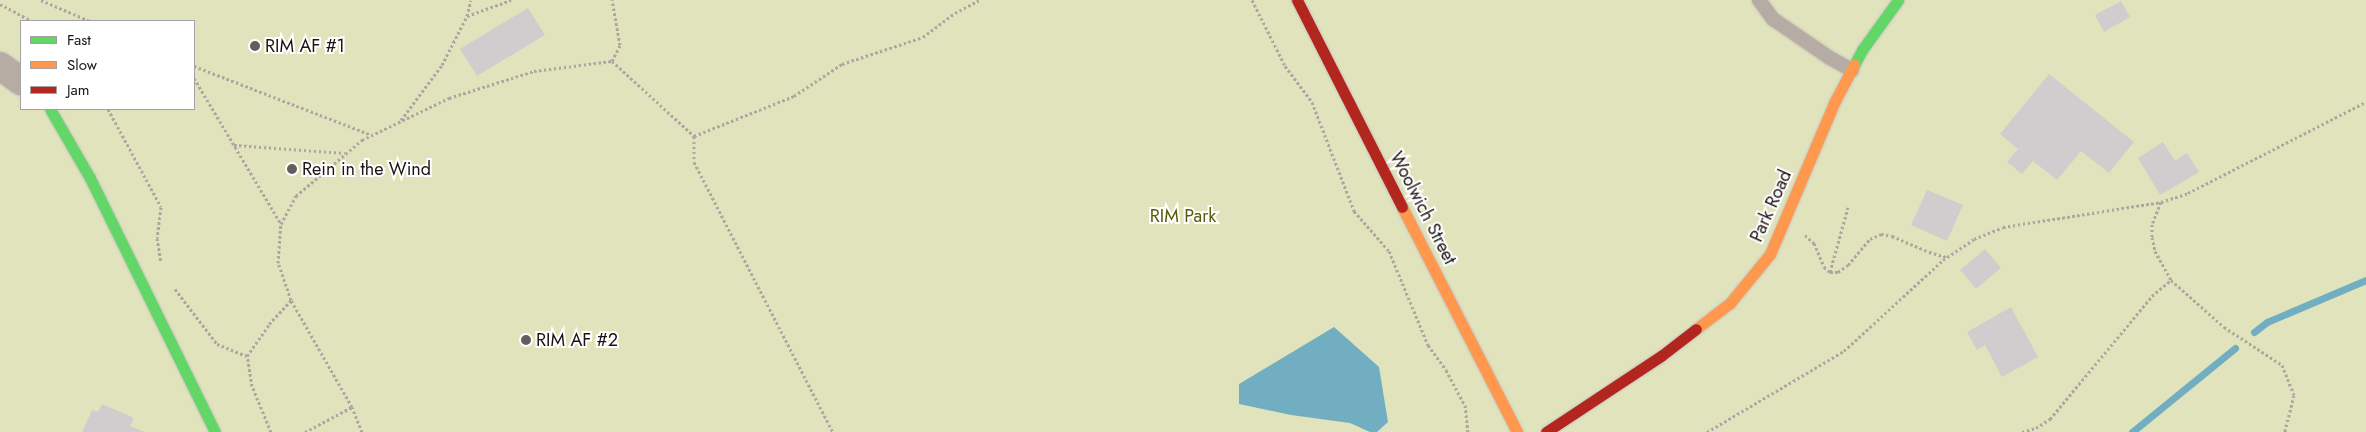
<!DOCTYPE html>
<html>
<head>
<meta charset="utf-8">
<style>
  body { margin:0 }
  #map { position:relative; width:2366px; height:432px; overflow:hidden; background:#ebe7e6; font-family:Jost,sans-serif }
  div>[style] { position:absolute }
  .green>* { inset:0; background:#e1e3bc }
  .water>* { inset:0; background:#72aec2 }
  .stream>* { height:7px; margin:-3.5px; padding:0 3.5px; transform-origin:3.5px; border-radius:3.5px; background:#72aec2 }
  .building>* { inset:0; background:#d0cdce }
  .path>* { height:3px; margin-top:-1.5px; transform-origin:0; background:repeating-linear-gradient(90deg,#aea6a0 0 2.5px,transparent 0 5px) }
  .roads { filter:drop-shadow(0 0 1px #c4c2c1) drop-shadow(0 0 1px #c4c2c1) }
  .lane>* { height:14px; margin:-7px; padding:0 7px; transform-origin:7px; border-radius:7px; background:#b6aca4 }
  .street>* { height:28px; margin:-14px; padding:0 14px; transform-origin:14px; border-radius:14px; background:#b6aca4 }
  .fast>* { height:11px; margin:-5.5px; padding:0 5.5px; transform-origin:5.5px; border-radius:5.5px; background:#63d668 }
  .slow>* { height:11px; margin:-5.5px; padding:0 5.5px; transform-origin:5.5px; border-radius:5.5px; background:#ff974d }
  .jam>* { height:11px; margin:-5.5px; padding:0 5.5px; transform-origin:5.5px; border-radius:5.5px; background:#b3261e }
  .dots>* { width:14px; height:14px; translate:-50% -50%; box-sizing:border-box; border:2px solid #fff; border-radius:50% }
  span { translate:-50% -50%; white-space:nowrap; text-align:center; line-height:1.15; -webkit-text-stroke:4px #fff; paint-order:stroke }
  .poi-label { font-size:18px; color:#181514 }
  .left { translate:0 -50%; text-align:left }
  .street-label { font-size:18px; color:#181514 }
  .park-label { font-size:18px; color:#575b05 }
  .legend { position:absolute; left:20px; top:20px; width:175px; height:90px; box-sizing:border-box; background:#fff; border:1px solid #a3a1a1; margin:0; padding:6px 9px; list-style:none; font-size:15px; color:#181514 }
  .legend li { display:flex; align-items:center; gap:10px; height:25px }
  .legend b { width:25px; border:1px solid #a3a1a1 }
</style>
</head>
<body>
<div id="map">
  <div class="green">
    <div style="clip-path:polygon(evenodd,0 0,2366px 0,2366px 432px,0 432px,0 0,21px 21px,194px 21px,194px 109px,21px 109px,21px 21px)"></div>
  </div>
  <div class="water">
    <div style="clip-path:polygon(1334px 327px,1379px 367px,1388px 422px,1377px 432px,1370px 432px,1350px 423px,1291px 415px,1239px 404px,1239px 384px)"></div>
  </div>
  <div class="stream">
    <div style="left:2254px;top:332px;width:16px;rotate:-38deg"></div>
    <div style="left:2267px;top:322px;width:108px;rotate:-23deg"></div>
    <div style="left:2132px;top:432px;width:133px;rotate:-39.2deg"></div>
  </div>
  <div class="building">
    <div style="clip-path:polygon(2121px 1px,2130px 17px,2104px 32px,2095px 15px)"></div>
    <div style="clip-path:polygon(528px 8px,545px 35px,477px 76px,460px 49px)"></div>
    <div style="clip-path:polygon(2049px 74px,2134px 142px,2109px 173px,2081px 151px,2057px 180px,2033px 161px,2022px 174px,2007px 162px,2018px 149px,2000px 134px)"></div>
    <div style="clip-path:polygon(2163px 142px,2175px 161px,2187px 153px,2199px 172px,2160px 195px,2138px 158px)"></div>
    <div style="clip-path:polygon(1927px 190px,1963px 205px,1947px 241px,1911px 225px)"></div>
    <div style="clip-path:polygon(1985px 249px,2001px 268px,1976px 289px,1960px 270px)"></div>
    <div style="clip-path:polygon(2011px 307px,2038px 357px,2002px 377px,1985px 345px,1977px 350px,1967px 332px)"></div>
    <div style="clip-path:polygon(102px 404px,134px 418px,130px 426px,145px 432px,82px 432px,92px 410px,98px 412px)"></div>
  </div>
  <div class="path">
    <div style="left:41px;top:0;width:53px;rotate:23.2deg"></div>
    <div style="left:1252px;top:0;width:74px;rotate:63.4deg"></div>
    <div style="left:1285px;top:66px;width:45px;rotate:53.1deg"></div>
    <div style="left:1312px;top:102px;width:117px;rotate:68.9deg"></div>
    <div style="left:1354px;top:211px;width:53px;rotate:48.8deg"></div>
    <div style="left:1389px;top:251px;width:102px;rotate:67.5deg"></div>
    <div style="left:1428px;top:345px;width:31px;rotate:54deg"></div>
    <div style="left:1446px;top:370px;width:40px;rotate:62deg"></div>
    <div style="left:1465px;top:405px;width:27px;rotate:84deg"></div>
    <div style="left:0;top:4px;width:36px;rotate:28deg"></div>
    <div style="left:467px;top:16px;width:47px;rotate:-20deg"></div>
    <div style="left:612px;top:61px;width:18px;rotate:-63deg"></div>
    <div style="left:620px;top:45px;width:46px;rotate:-100.1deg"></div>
    <div style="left:194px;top:66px;width:191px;rotate:21.2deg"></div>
    <div style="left:194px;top:78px;width:170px;rotate:59.2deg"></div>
    <div style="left:108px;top:109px;width:111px;rotate:61.6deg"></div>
    <div style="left:161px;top:207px;width:31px;rotate:97deg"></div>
    <div style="left:157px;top:238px;width:24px;rotate:81deg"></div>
    <div style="left:401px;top:120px;width:69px;rotate:-53.3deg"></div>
    <div style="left:442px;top:65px;width:55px;rotate:-63deg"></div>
    <div style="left:467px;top:16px;width:16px;rotate:-76deg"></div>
    <div style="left:694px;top:136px;width:108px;rotate:-21.8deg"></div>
    <div style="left:794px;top:96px;width:58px;rotate:-33.7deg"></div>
    <div style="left:842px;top:64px;width:85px;rotate:-18.4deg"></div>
    <div style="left:923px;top:37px;width:40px;rotate:-37deg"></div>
    <div style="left:955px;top:13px;width:27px;rotate:-28deg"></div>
    <div style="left:234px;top:145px;width:111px;rotate:4.1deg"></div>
    <div style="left:2161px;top:202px;width:24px;rotate:112deg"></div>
    <div style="left:2152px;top:224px;width:13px;rotate:90deg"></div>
    <div style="left:2152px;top:237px;width:14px;rotate:78deg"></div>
    <div style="left:2155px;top:251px;width:33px;rotate:61deg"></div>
    <div style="left:2171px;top:280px;width:71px;rotate:41.6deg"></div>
    <div style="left:2224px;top:327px;width:69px;rotate:33.2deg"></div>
    <div style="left:2282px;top:365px;width:32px;rotate:68deg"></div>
    <div style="left:2294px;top:395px;width:38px;rotate:104deg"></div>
    <div style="left:1805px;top:235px;width:12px;rotate:42deg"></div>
    <div style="left:1814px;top:243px;width:26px;rotate:67deg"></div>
    <div style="left:1824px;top:267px;width:8px;rotate:40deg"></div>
    <div style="left:1830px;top:272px;width:8px"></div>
    <div style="left:1838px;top:272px;width:12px;rotate:-35deg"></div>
    <div style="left:1848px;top:265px;width:34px;rotate:-50deg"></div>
    <div style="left:1870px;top:239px;width:12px;rotate:-24deg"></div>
    <div style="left:1881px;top:234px;width:11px;rotate:10deg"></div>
    <div style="left:1892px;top:236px;width:40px;rotate:23.4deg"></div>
    <div style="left:1929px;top:252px;width:19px;rotate:16deg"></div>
    <div style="left:1830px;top:272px;width:67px;rotate:-74.5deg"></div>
    <div style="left:175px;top:289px;width:69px;rotate:52.6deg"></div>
    <div style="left:217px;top:344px;width:32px;rotate:22deg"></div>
    <div style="left:271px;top:432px;width:50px;rotate:-112.4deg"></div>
    <div style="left:252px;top:386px;width:30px;rotate:-99deg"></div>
    <div style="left:247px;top:356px;width:39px;rotate:-55deg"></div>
    <div style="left:269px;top:324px;width:33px;rotate:-47deg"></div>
    <div style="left:305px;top:432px;width:53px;rotate:-28deg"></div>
    <div style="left:362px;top:432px;width:27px;rotate:-112deg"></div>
    <div style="left:352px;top:407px;width:123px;rotate:-119.7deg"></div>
    <div style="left:291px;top:300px;width:39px;rotate:-109deg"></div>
    <div style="left:278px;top:263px;width:39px;rotate:-86deg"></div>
    <div style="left:281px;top:224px;width:32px;rotate:-62deg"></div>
    <div style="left:296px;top:196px;width:87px;rotate:-40.3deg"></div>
    <div style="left:362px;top:140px;width:97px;rotate:-25.8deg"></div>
    <div style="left:449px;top:98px;width:89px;rotate:-17.6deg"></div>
    <div style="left:534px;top:71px;width:79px;rotate:-7.3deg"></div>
    <div style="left:612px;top:61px;width:111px;rotate:42.4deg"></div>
    <div style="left:694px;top:136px;width:26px;rotate:90deg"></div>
    <div style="left:694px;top:162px;width:304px;rotate:62.8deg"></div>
    <div style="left:1707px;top:432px;width:159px;rotate:-30.6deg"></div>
    <div style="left:1844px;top:351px;width:134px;rotate:-42.6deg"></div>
    <div style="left:1943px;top:260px;width:37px;rotate:-34deg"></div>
    <div style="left:1974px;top:239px;width:31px;rotate:-22deg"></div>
    <div style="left:2003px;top:227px;width:160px;rotate:-9deg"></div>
    <div style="left:2161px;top:202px;width:28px;rotate:-18deg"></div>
    <div style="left:2188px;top:193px;width:200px;rotate:-27.1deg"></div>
    <div style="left:2022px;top:432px;width:15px;rotate:-16deg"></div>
    <div style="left:2036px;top:428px;width:17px;rotate:-33deg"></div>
    <div style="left:2050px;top:419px;width:160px;rotate:-50.3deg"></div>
    <div style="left:2152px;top:296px;width:25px;rotate:-40deg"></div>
  </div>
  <div class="roads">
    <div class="lane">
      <div style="left:1759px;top:0;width:24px;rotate:54deg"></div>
      <div style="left:1773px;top:19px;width:69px;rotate:34.4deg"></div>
      <div style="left:1830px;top:58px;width:25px;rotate:29deg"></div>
    </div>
    <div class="street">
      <div style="left:0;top:66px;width:26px;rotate:36deg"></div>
    </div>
    <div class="fast">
      <div style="left:1854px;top:65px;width:17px;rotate:-62deg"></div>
      <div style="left:1862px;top:50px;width:62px;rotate:-54.2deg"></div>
      <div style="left:50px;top:109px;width:80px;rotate:59.9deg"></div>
      <div style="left:90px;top:178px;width:283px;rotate:63.8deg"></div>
    </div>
    <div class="slow">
      <div style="left:1402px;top:207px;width:253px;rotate:62.9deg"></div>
      <div style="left:1696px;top:329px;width:43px;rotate:-37.4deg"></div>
      <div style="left:1730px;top:303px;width:63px;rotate:-50.8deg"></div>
      <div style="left:1770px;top:254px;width:166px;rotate:-67deg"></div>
      <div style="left:1835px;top:101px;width:41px;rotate:-62.2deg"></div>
    </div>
    <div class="jam">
      <div style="left:1297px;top:0;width:232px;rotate:63.1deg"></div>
      <div style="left:1546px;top:432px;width:138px;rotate:-33.5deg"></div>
      <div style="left:1661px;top:356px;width:44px;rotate:-37.6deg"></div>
    </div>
  </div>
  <div class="dots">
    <div style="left:255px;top:46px;background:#625e5e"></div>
    <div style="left:292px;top:169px;background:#625e5e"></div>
    <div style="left:526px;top:340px;background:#625e5e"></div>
  </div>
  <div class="poi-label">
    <span class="left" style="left:265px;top:46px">RIM AF #1</span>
    <span class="left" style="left:302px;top:169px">Rein in the Wind</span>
    <span class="left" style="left:536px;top:340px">RIM AF #2</span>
  </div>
  <div class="street-label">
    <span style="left:1771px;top:206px;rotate:-66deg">Park Road</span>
    <span style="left:1423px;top:208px;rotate:63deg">Woolwich Street</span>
  </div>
  <div class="park-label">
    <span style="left:1183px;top:216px">RIM Park</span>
  </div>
  <ul class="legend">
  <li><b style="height:6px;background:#63d668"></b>Fast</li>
  <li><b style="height:6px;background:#ff974d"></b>Slow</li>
  <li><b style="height:6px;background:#b3261e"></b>Jam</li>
  </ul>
</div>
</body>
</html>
